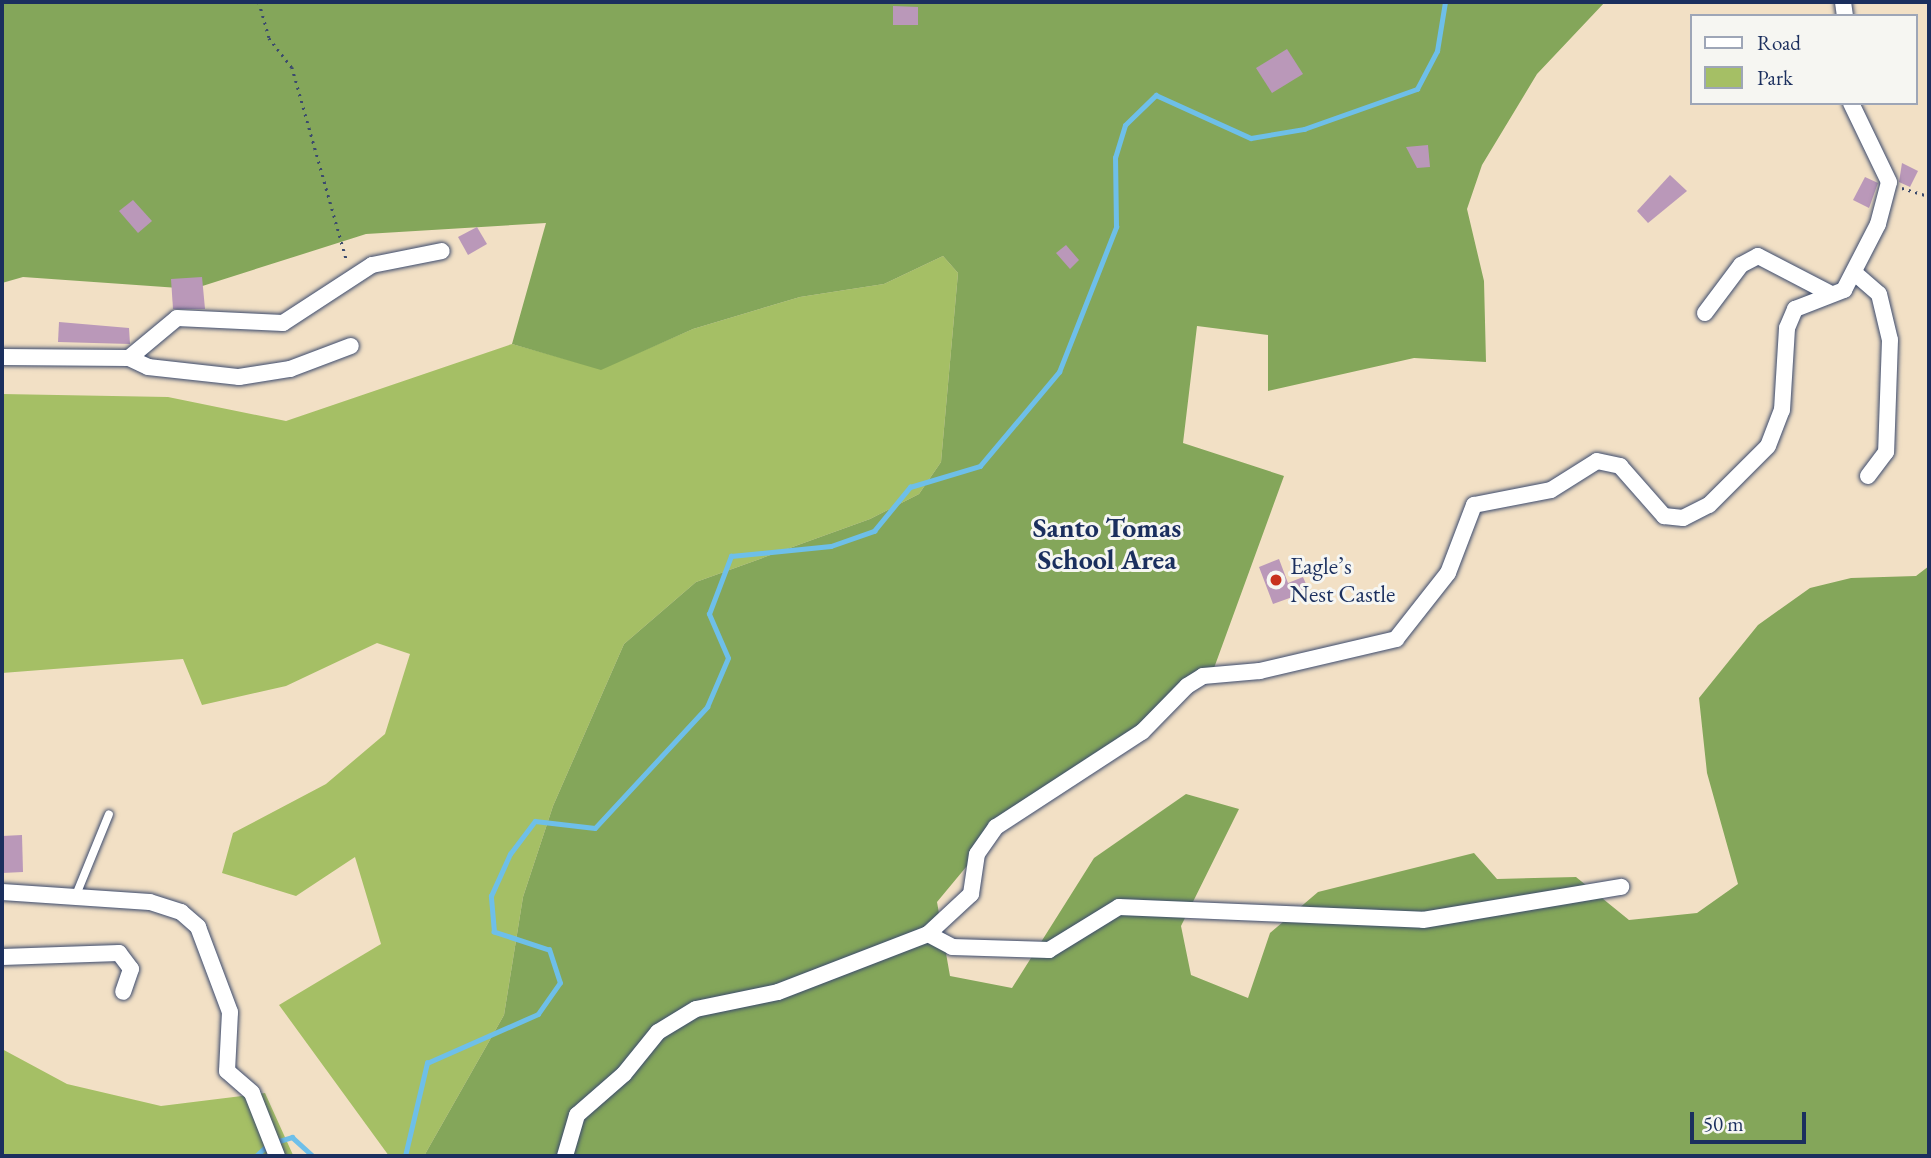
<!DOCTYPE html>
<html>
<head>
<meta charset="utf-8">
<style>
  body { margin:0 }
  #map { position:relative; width:1931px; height:1158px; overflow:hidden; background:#f2e0c5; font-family:"EB Garamond",serif }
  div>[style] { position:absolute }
  .green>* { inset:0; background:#a5bf65 }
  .forest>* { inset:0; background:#84a65a }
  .stream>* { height:4.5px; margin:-2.25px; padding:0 2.25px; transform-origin:2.25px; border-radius:2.25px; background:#6ebfe9 }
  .building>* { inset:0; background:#ba98b9 }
  .path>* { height:2.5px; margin-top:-1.25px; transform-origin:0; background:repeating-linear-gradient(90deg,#3b4a6d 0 2px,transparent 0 7px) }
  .roads { filter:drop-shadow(0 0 2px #3b4a6d) drop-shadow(0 0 2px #3b4a6d) }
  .service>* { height:8px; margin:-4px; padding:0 4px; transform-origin:4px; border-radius:4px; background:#fff }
  .minor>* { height:16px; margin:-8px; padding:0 8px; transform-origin:8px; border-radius:8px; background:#fff }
  .dots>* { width:19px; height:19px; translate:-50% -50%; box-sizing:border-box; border:4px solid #f6f6f2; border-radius:50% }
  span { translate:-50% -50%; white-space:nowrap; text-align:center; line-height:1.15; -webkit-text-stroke:6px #f6f6f2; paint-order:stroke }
  .poi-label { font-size:24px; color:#1b2f5e }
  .left { translate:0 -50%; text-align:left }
  .quarter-label { font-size:28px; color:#1b2f5e; font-weight:700 }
  .frame { position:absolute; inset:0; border:4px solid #1b2f5e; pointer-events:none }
  .legend { position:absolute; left:1690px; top:14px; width:228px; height:91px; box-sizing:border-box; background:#f6f6f2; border:2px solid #9ea6b7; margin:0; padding:9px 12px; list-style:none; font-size:21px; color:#1b2f5e }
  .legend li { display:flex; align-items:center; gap:14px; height:35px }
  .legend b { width:35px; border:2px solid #9ea6b7 }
  .scale { position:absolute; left:1690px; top:1112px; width:116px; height:32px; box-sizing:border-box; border:4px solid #1b2f5e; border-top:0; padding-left:9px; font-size:21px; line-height:24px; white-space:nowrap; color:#1b2f5e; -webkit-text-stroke:5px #f6f6f2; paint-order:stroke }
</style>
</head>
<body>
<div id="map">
  <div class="green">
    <div style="clip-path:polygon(943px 256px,958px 273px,941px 462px,919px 494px,870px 519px,696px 582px,624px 644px,553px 806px,523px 897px,504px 1015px,424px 1156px,2px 1156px,2px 1049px,67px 1084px,161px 1106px,265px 1093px,293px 1155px,389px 1156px,279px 1005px,381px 944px,355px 857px,296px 896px,222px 873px,233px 833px,326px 784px,385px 734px,410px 654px,377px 643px,286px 686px,202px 705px,183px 659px,2px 673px,2px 394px,168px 397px,286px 421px,512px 344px,601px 369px,693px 329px,800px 297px,884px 284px)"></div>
  </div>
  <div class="forest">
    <div style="clip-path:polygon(2px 2px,1605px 2px,1537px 74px,1482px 165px,1467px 209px,1484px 281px,1486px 362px,1414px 358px,1268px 391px,1268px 335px,1197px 326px,1183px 443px,1284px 476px,1210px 679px,991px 837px,937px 902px,950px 976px,1012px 988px,1094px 858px,1186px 794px,1239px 809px,1181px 926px,1191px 975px,1248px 998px,1270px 933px,1318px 892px,1474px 853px,1497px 879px,1576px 877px,1629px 920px,1697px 913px,1738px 884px,1707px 773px,1699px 698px,1758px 625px,1810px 588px,1851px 578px,1916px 576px,1929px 566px,1929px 1156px,424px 1156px,504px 1015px,523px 897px,553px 806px,624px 644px,696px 582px,870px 519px,919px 494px,941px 462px,958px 273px,943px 256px,884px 284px,800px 297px,693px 329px,601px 370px,512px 344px,546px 223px,366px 234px,193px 289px,23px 277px,2px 283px)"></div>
  </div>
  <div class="stream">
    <div style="left:276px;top:1142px;width:17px;rotate:-17deg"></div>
    <div style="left:292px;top:1137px;width:28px;rotate:42deg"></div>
    <div style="left:154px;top:1156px;width:27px"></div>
    <div style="left:256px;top:1156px;width:16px;rotate:-43deg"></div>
    <div style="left:405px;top:1156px;width:96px;rotate:-76.7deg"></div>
    <div style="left:427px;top:1063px;width:121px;rotate:-23.8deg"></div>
    <div style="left:538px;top:1014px;width:38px;rotate:-55deg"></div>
    <div style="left:560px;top:983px;width:35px;rotate:-108deg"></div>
    <div style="left:549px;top:950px;width:58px;rotate:-161.9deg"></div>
    <div style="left:494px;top:932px;width:36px;rotate:-95deg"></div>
    <div style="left:491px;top:896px;width:46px;rotate:-65.7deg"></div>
    <div style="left:510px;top:854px;width:41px;rotate:-52.9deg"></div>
    <div style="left:535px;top:821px;width:60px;rotate:6.7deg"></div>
    <div style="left:595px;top:828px;width:165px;rotate:-47.2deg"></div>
    <div style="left:707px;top:707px;width:53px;rotate:-66.8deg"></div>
    <div style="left:728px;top:658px;width:48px;rotate:-113.4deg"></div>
    <div style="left:709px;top:614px;width:62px;rotate:-69.2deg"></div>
    <div style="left:731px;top:556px;width:100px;rotate:-5.7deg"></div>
    <div style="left:831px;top:546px;width:46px;rotate:-19.2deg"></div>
    <div style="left:874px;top:531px;width:57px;rotate:-50.7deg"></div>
    <div style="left:910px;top:487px;width:73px;rotate:-16.7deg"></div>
    <div style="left:980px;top:466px;width:123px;rotate:-50deg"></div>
    <div style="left:1059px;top:372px;width:156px;rotate:-68.5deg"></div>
    <div style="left:1116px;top:227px;width:69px;rotate:-90.8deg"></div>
    <div style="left:1115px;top:158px;width:34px;rotate:-73deg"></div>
    <div style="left:1125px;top:125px;width:43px;rotate:-44.1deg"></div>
    <div style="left:1156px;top:95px;width:104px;rotate:24.4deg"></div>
    <div style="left:1251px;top:138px;width:54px;rotate:-9.6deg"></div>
    <div style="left:1304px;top:129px;width:120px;rotate:-19.5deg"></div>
    <div style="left:1417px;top:89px;width:43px;rotate:-62.2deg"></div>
    <div style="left:1437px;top:51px;width:50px;rotate:-80.7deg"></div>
  </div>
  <div class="building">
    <div style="clip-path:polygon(893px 6px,918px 7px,918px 25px,893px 25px)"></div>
    <div style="clip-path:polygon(1287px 49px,1303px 74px,1272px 93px,1256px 68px)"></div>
    <div style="clip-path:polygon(1428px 145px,1430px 167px,1417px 168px,1406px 147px)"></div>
    <div style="clip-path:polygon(1902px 163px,1918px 171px,1910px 187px,1899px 182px)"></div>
    <div style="clip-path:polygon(1670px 175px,1687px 191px,1648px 223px,1637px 211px)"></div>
    <div style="clip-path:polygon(1865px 177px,1878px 183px,1869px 208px,1853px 200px)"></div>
    <div style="clip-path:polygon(133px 200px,152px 221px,138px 233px,119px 211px)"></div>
    <div style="clip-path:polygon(477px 227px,487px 244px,468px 255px,458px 237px)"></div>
    <div style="clip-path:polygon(1066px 245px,1079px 260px,1070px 269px,1056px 253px)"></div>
    <div style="clip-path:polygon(202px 277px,205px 309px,173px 309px,171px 279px)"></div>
    <div style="clip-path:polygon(59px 322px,129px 328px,130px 344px,58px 342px)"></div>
    <div style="clip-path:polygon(1279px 559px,1288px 583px,1303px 577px,1309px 591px,1273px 604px,1259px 567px)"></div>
    <div style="clip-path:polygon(22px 835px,23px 872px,2px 873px,2px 836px)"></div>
  </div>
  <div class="path">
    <div style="left:259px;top:2px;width:37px;rotate:74deg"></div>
    <div style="left:269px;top:38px;width:37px;rotate:52deg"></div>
    <div style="left:292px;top:67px;width:202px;rotate:74.2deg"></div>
    <div style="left:1902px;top:188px;width:28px;rotate:17deg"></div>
  </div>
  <div class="roads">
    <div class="service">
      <div style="left:76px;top:895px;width:87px;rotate:-67.8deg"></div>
    </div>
    <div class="minor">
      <div style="left:1843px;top:2px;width:14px;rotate:82deg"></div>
      <div style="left:1857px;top:275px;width:29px;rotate:41deg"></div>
      <div style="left:1879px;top:294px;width:47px;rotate:76.6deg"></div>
      <div style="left:1890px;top:340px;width:112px;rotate:92deg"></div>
      <div style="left:1886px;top:452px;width:30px;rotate:127deg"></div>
      <div style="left:1705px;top:313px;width:60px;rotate:-53.1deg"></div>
      <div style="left:1741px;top:265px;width:19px;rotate:-28deg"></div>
      <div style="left:1758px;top:256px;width:80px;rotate:27.5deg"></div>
      <div style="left:2px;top:357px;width:127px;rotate:0.5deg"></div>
      <div style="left:129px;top:358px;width:62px;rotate:-39.8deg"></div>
      <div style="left:177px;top:318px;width:106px;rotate:2.7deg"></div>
      <div style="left:283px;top:323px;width:106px;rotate:-33.1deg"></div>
      <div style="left:372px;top:265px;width:71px;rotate:-11.3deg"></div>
      <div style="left:129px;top:358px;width:21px;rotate:25deg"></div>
      <div style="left:148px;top:367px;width:92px;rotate:6.3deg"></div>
      <div style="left:239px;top:377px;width:52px;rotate:-8.9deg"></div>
      <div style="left:290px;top:369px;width:65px;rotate:-20.7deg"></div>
      <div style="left:2px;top:892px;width:148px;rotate:3.9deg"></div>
      <div style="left:150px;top:902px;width:33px;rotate:18deg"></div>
      <div style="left:181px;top:912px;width:23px;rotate:41deg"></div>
      <div style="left:198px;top:927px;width:91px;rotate:69.4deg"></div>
      <div style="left:230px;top:1012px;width:59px;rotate:92.9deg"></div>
      <div style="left:227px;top:1071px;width:33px;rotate:41deg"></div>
      <div style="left:252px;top:1093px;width:68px;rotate:68.4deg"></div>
      <div style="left:928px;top:934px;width:27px;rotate:28deg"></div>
      <div style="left:952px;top:947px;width:97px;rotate:1.8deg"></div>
      <div style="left:1049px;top:950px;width:82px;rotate:-31.6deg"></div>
      <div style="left:1119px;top:907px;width:304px;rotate:2.4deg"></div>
      <div style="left:1423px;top:920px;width:201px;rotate:-9.5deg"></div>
      <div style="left:2px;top:957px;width:117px;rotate:-2deg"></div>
      <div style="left:119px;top:953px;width:20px;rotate:53deg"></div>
      <div style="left:131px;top:969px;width:24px;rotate:109deg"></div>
      <div style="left:565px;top:1156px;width:43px;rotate:-73.7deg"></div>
      <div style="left:577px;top:1115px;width:62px;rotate:-41.1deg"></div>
      <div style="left:624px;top:1074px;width:54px;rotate:-51deg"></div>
      <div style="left:658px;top:1032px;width:44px;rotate:-31.2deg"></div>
      <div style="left:696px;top:1009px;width:84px;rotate:-11.7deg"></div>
      <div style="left:778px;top:992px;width:161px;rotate:-21.1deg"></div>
      <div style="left:928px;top:934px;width:59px;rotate:-42.9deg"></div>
      <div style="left:971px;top:894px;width:40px;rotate:-81.5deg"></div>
      <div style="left:977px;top:854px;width:33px;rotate:-55deg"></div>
      <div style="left:996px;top:827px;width:174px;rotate:-33.1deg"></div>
      <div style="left:1142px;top:732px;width:64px;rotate:-45.6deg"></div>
      <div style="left:1187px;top:686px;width:19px;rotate:-32deg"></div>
      <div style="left:1203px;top:676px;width:57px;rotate:-5deg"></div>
      <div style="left:1260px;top:671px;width:140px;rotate:-13.2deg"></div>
      <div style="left:1396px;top:639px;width:84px;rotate:-51.8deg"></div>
      <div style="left:1448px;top:573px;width:73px;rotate:-69.1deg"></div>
      <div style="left:1474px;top:505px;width:78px;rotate:-11deg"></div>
      <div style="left:1551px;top:490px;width:54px;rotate:-32.2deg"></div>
      <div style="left:1597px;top:461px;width:24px;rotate:12deg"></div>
      <div style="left:1620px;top:466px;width:67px;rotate:48.7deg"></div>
      <div style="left:1664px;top:516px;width:19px;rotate:6deg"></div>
      <div style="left:1683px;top:518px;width:29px;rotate:-27deg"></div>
      <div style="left:1709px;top:505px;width:83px;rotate:-45deg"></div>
      <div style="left:1768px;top:446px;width:39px;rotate:-69deg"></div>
      <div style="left:1782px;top:410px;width:82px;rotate:-86.5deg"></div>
      <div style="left:1787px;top:328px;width:21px;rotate:-67deg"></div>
      <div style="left:1795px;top:309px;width:53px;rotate:-21.2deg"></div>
      <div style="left:1844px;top:290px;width:74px;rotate:-62.7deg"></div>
      <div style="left:1878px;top:224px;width:43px;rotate:-75.3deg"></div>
      <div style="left:1889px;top:182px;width:88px;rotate:-115.7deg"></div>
    </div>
  </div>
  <div class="dots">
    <div style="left:1276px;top:580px;background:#c8321e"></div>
  </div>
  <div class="poi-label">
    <span class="left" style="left:1290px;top:580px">Eagle’s<br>Nest Castle</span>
  </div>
  <div class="quarter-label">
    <span style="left:1107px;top:543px">Santo Tomas<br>School Area</span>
  </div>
  <div class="frame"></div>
  <ul class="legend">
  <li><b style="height:9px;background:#fff"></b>Road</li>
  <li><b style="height:19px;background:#a5bf65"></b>Park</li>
  </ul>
  <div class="scale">50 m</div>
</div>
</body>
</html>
